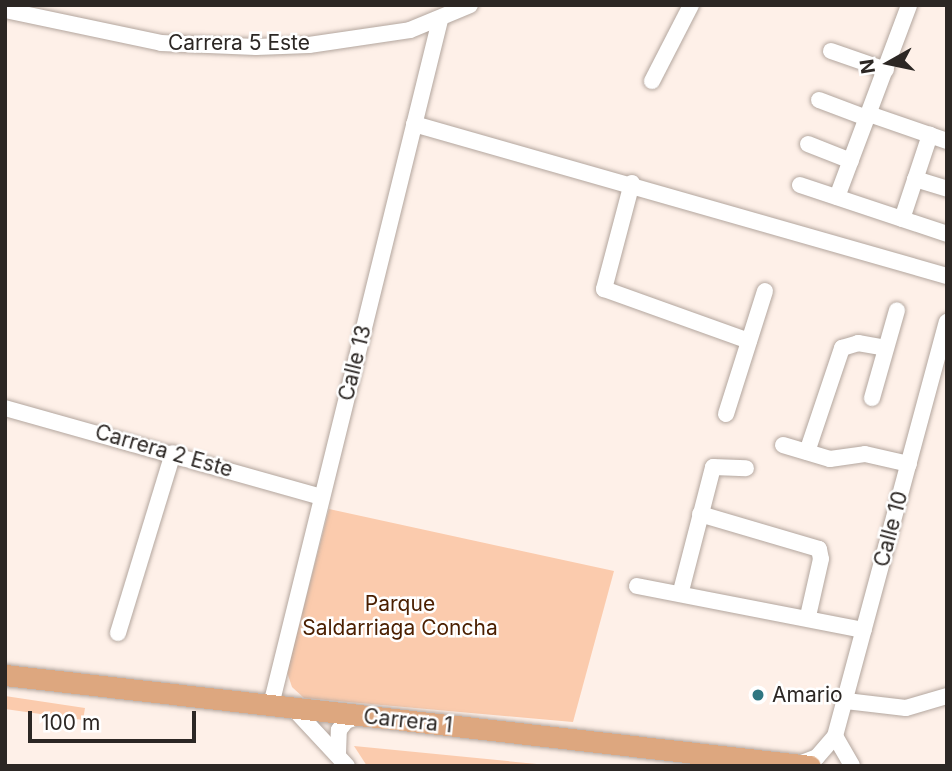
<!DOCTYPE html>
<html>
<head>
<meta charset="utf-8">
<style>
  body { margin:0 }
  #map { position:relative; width:952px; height:771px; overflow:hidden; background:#fef0e8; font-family:Inter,sans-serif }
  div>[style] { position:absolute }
  .green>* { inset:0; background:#fbcbad }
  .roads { filter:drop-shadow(0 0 2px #b3a69e) drop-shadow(0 0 2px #b3a69e) }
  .minor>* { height:16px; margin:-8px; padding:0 8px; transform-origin:8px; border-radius:8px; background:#fff }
  .major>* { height:21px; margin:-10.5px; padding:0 10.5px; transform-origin:10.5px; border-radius:10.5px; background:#dda77f }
  .dots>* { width:19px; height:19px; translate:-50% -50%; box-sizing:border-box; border:4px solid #fff; border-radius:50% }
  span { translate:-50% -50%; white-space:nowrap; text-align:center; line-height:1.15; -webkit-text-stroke:5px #fff; paint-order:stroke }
  .street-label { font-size:21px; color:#2c2724 }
  .park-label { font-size:21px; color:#4b1f00 }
  .poi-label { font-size:21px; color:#2c2724 }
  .left { translate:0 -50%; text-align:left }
  .frame { position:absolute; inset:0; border:7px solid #2c2724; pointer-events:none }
  .north { position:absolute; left:854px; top:28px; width:70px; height:70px; -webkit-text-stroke:5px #fff; paint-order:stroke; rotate:261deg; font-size:19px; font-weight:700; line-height:28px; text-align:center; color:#2c2724 }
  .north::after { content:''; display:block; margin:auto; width:24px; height:32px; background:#2c2724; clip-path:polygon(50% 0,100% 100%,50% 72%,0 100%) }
  .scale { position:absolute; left:28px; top:711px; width:168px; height:32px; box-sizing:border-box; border:4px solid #2c2724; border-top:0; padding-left:9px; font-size:21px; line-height:24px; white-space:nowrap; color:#2c2724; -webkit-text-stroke:5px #fff; paint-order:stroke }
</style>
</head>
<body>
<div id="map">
  <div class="green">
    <div style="clip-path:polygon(329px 509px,614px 571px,573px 722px,304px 698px,292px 687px,287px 672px)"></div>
    <div style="clip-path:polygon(5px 696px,85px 708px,83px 720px,5px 709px)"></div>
    <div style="clip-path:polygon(354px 746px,557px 766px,367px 766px)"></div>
  </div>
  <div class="roads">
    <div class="minor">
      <div style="left:5px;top:10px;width:159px;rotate:11.9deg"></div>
      <div style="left:161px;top:43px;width:95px;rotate:2.4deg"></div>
      <div style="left:256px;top:47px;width:53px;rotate:-2.2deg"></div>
      <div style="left:309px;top:45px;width:102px;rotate:-8.4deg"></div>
      <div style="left:410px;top:30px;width:65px;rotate:-22.6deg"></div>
      <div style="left:831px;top:51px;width:58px;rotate:19.1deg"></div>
      <div style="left:652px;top:81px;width:85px;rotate:-62.8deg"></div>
      <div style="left:819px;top:100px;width:51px;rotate:20.6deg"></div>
      <div style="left:869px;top:114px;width:83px;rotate:19.1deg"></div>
      <div style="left:414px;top:124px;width:554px;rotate:15.92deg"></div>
      <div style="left:808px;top:144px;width:46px;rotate:21.6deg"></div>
      <div style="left:915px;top:179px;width:34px;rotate:17deg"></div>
      <div style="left:632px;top:183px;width:110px;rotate:104.8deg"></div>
      <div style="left:604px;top:289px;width:154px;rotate:19.7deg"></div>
      <div style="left:800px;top:185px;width:155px;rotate:18.4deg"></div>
      <div style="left:837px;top:197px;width:205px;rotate:-69.4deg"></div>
      <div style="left:902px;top:219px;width:89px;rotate:-71.6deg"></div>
      <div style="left:872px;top:398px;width:91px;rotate:-74.1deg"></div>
      <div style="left:5px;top:408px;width:329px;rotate:15.7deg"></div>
      <div style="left:726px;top:414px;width:129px;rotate:-72.4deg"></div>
      <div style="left:783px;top:445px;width:49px;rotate:16.6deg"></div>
      <div style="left:830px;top:459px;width:35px;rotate:-8deg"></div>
      <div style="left:865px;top:454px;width:45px;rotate:12.8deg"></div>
      <div style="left:807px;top:452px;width:110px;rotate:-71.4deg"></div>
      <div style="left:842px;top:348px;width:17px;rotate:-17deg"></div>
      <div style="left:858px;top:343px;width:28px;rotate:10deg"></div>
      <div style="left:700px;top:514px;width:124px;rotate:16.4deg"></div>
      <div style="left:819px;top:549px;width:10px;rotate:79deg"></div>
      <div style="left:821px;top:559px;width:58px;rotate:102.8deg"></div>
      <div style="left:637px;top:586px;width:231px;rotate:11deg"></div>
      <div style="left:681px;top:591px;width:128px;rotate:-75.5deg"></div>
      <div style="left:713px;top:467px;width:33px;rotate:2deg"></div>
      <div style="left:118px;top:633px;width:188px;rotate:-73deg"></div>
      <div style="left:846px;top:701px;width:60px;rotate:6.7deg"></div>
      <div style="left:906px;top:708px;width:43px;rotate:-16.3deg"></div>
      <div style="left:271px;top:705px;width:706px;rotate:-76.14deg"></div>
      <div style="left:294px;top:709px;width:78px;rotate:47.1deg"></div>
      <div style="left:835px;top:736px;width:34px;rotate:60deg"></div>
      <div style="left:338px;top:754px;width:24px;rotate:-88deg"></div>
      <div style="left:339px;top:730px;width:11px;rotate:-52deg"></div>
      <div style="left:346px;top:721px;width:15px;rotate:-20deg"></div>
      <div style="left:799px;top:764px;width:19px;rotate:-21deg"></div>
      <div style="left:817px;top:757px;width:28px;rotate:-49deg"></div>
      <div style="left:835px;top:736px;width:429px;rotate:-74.9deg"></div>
    </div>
    <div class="major">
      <div style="left:5px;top:675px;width:810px;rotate:6.45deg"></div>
    </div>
  </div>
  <div class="dots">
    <div style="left:758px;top:695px;background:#2f7681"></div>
  </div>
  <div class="street-label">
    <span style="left:239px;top:43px">Carrera 5 Este</span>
    <span style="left:355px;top:363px;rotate:-76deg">Calle 13</span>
    <span style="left:164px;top:451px;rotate:16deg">Carrera 2 Este</span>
    <span style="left:891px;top:529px;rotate:-75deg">Calle 10</span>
    <span style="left:408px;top:721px;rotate:6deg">Carrera 1</span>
  </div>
  <div class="park-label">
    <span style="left:400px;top:616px">Parque<br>Saldarriaga Concha</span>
  </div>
  <div class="poi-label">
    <span class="left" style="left:772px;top:695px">Amario</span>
  </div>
  <div class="frame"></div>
  <div class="north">N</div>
  <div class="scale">100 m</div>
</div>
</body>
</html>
